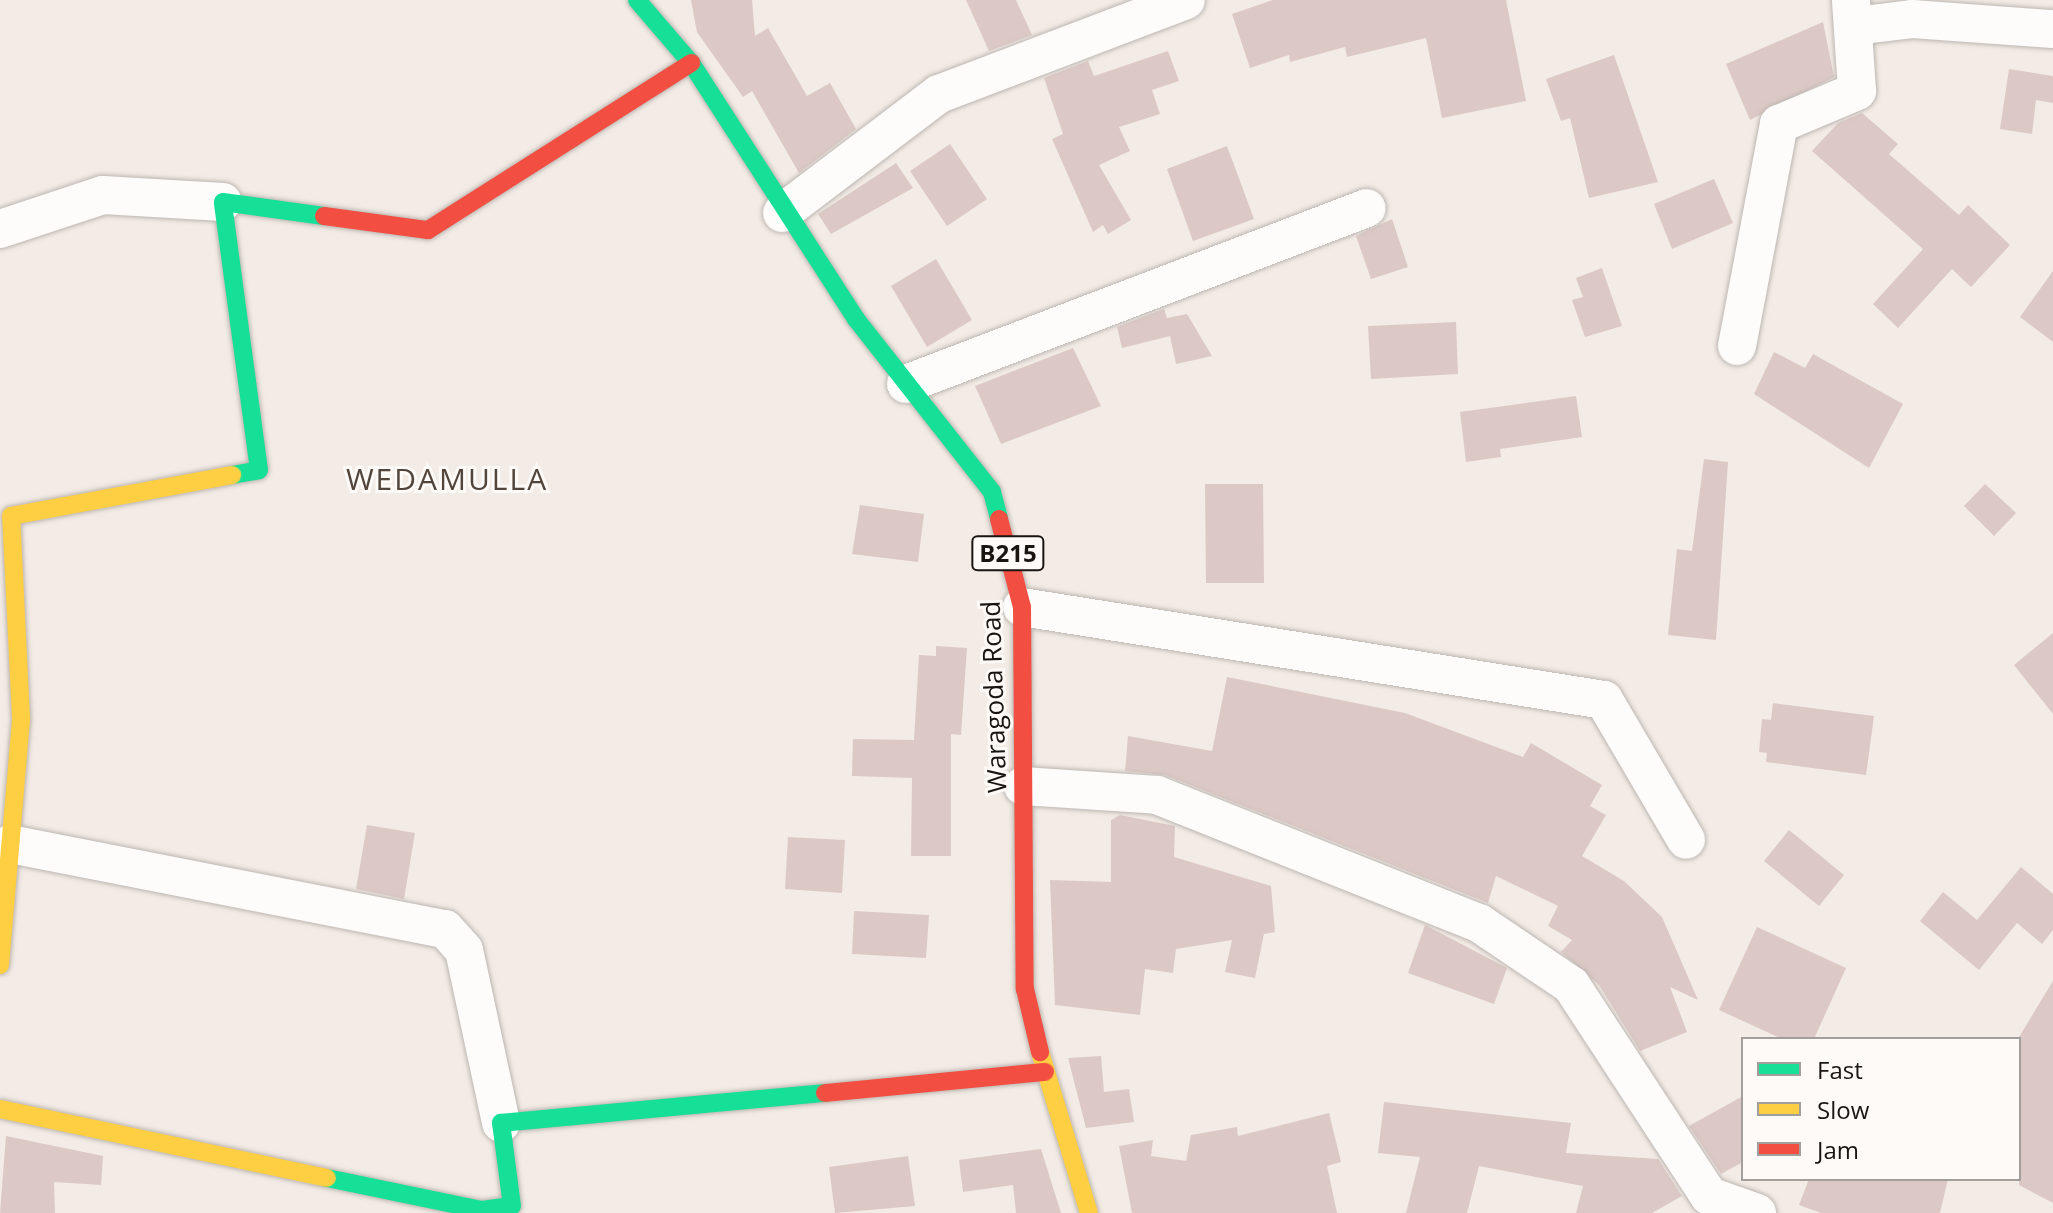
<!DOCTYPE html>
<html>
<head>
<meta charset="utf-8">
<style>
  body { margin:0 }
  #map { position:relative; width:2053px; height:1213px; overflow:hidden; background:#f3ebe5; font-family:"Open Sans",sans-serif }
  div>[style] { position:absolute }
  .building>* { inset:0; background:#dcc9c5 }
  .roads { filter:drop-shadow(0 0 2px #bcb6b1) drop-shadow(0 0 2px #bcb6b1) }
  .street>* { height:38px; margin:-19px; padding:0 19px; transform-origin:19px; border-radius:19px; background:#fdfcfb }
  .fast>* { height:18px; margin:-9px; padding:0 9px; transform-origin:9px; border-radius:9px; background:#16e098 }
  .slow>* { height:18px; margin:-9px; padding:0 9px; transform-origin:9px; border-radius:9px; background:#ffcf43 }
  .jam>* { height:18px; margin:-9px; padding:0 9px; transform-origin:9px; border-radius:9px; background:#f24e42 }
  span { translate:-50% -50%; white-space:nowrap; text-align:center; line-height:1.15; -webkit-text-stroke:6px #fdfaf7; paint-order:stroke }
  .shield-label span { padding:2px 6px; background:#fdfaf7; border:2px solid; border-radius:6px; -webkit-text-stroke-width:0 }
  .shield-label { font-size:24px; color:#1a1511; font-weight:700 }
  .street-label { font-size:26px; color:#1a1511 }
  .quarter-label { font-size:30px; color:#52453c; letter-spacing:2px }
  .legend { position:absolute; left:1741px; top:1037px; width:280px; height:144px; box-sizing:border-box; background:#fdfaf7; border:2px solid #a29e9b; margin:0; padding:10px 14px; list-style:none; font-size:24px; color:#1a1511 }
  .legend li { display:flex; align-items:center; gap:16px; height:40px }
  .legend b { width:40px; border:2px solid #a29e9b }
</style>
</head>
<body>
<div id="map">
  <div class="building">
    <div style="clip-path:polygon(691px 0,752px 0,755px 36px,768px 28px,807px 96px,830px 83px,856px 129px,799px 173px,752px 91px,743px 97px,697px 32px)"></div>
    <div style="clip-path:polygon(966px 0,1016px 0,1032px 35px,989px 51px)"></div>
    <div style="clip-path:polygon(1273px 0,1506px 0,1526px 101px,1442px 118px,1426px 38px,1347px 57px,1345px 47px,1290px 62px,1289px 55px,1250px 68px,1232px 14px)"></div>
    <div style="clip-path:polygon(1823px 22px,1834px 77px,1750px 120px,1726px 64px)"></div>
    <div style="clip-path:polygon(1168px 51px,1179px 81px,1152px 90px,1160px 114px,1119px 127px,1130px 151px,1099px 165px,1131px 220px,1108px 234px,1103px 225px,1093px 232px,1052px 139px,1063px 134px,1044px 78px,1088px 61px,1094px 76px)"></div>
    <div style="clip-path:polygon(1614px 55px,1658px 182px,1589px 198px,1570px 118px,1561px 121px,1546px 79px)"></div>
    <div style="clip-path:polygon(2009px 69px,2053px 76px,2053px 103px,2036px 100px,2032px 134px,2000px 129px)"></div>
    <div style="clip-path:polygon(1862px 113px,1898px 144px,1889px 154px,1959px 215px,1968px 205px,2010px 245px,1971px 287px,1952px 269px,1898px 328px,1873px 304px,1923px 249px,1812px 151px,1838px 123px)"></div>
    <div style="clip-path:polygon(950px 144px,987px 199px,947px 226px,910px 171px)"></div>
    <div style="clip-path:polygon(1227px 146px,1254px 219px,1193px 241px,1167px 169px)"></div>
    <div style="clip-path:polygon(896px 163px,913px 188px,831px 234px,818px 214px)"></div>
    <div style="clip-path:polygon(1714px 179px,1733px 223px,1672px 249px,1654px 204px)"></div>
    <div style="clip-path:polygon(1392px 219px,1408px 267px,1371px 279px,1356px 236px)"></div>
    <div style="clip-path:polygon(936px 259px,972px 320px,927px 347px,891px 286px)"></div>
    <div style="clip-path:polygon(1602px 268px,1622px 326px,1585px 337px,1572px 300px,1583px 297px,1576px 278px)"></div>
    <div style="clip-path:polygon(2053px 271px,2053px 342px,2020px 317px)"></div>
    <div style="clip-path:polygon(1164px 309px,1167px 318px,1187px 314px,1212px 356px,1176px 364px,1170px 336px,1122px 348px,1117px 327px)"></div>
    <div style="clip-path:polygon(1456px 322px,1458px 374px,1371px 379px,1368px 326px)"></div>
    <div style="clip-path:polygon(1073px 348px,1101px 406px,1001px 444px,975px 386px)"></div>
    <div style="clip-path:polygon(1774px 352px,1805px 368px,1813px 354px,1903px 404px,1869px 468px,1754px 394px)"></div>
    <div style="clip-path:polygon(1576px 396px,1582px 437px,1500px 449px,1501px 457px,1466px 462px,1460px 412px)"></div>
    <div style="clip-path:polygon(1704px 459px,1728px 462px,1716px 640px,1668px 635px,1677px 549px,1692px 551px)"></div>
    <div style="clip-path:polygon(1205px 484px,1263px 484px,1264px 583px,1206px 583px)"></div>
    <div style="clip-path:polygon(1985px 484px,2016px 513px,1994px 536px,1964px 506px)"></div>
    <div style="clip-path:polygon(860px 505px,924px 514px,918px 562px,852px 554px)"></div>
    <div style="clip-path:polygon(2053px 633px,2053px 714px,2014px 665px)"></div>
    <div style="clip-path:polygon(936px 646px,967px 648px,961px 735px,951px 734px,951px 856px,911px 856px,912px 778px,852px 776px,853px 739px,914px 740px,919px 655px,936px 656px)"></div>
    <div style="clip-path:polygon(1227px 677px,1405px 713px,1523px 757px,1531px 743px,1602px 785px,1590px 806px,1606px 815px,1582px 856px,1624px 881px,1662px 917px,1698px 1000px,1670px 987px,1687px 1032px,1640px 1051px,1599px 985px,1561px 952px,1572px 940px,1548px 926px,1558px 906px,1496px 876px,1488px 903px,1165px 775px,1125px 771px,1128px 736px,1212px 751px)"></div>
    <div style="clip-path:polygon(1773px 703px,1874px 716px,1866px 775px,1766px 762px,1767px 753px,1759px 752px,1762px 719px,1771px 720px)"></div>
    <div style="clip-path:polygon(1120px 815px,1175px 826px,1174px 857px,1271px 886px,1275px 932px,1264px 934px,1255px 978px,1225px 972px,1232px 940px,1176px 949px,1173px 973px,1145px 969px,1140px 1015px,1055px 1005px,1050px 880px,1111px 882px,1111px 820px)"></div>
    <div style="clip-path:polygon(367px 825px,415px 833px,404px 899px,356px 889px)"></div>
    <div style="clip-path:polygon(1789px 830px,1844px 875px,1819px 906px,1764px 861px)"></div>
    <div style="clip-path:polygon(788px 837px,845px 840px,842px 893px,785px 889px)"></div>
    <div style="clip-path:polygon(2021px 867px,2053px 894px,2053px 930px,2042px 944px,2017px 923px,1979px 970px,1920px 921px,1943px 892px,1977px 920px)"></div>
    <div style="clip-path:polygon(854px 911px,929px 915px,926px 958px,852px 954px)"></div>
    <div style="clip-path:polygon(1425px 925px,1507px 968px,1494px 1004px,1408px 973px)"></div>
    <div style="clip-path:polygon(1757px 927px,1846px 968px,1814px 1039px,1782px 1039px,1719px 1010px)"></div>
    <div style="clip-path:polygon(2053px 981px,2053px 1203px,2019px 1185px,2019px 1037px)"></div>
    <div style="clip-path:polygon(1101px 1056px,1104px 1092px,1129px 1089px,1134px 1122px,1086px 1128px,1068px 1058px)"></div>
    <div style="clip-path:polygon(1743px 1096px,1743px 1162px,1721px 1174px,1689px 1126px)"></div>
    <div style="clip-path:polygon(1384px 1102px,1571px 1123px,1566px 1153px,1658px 1159px,1682px 1196px,1652px 1213px,1576px 1213px,1583px 1186px,1479px 1166px,1467px 1213px,1406px 1213px,1420px 1157px,1378px 1153px)"></div>
    <div style="clip-path:polygon(1329px 1113px,1341px 1162px,1327px 1166px,1337px 1213px,1132px 1213px,1119px 1146px,1153px 1140px,1151px 1156px,1186px 1161px,1191px 1135px,1237px 1127px,1238px 1136px)"></div>
    <div style="clip-path:polygon(6px 1136px,103px 1156px,101px 1185px,54px 1182px,55px 1213px,0 1213px)"></div>
    <div style="clip-path:polygon(1041px 1149px,1061px 1213px,1016px 1213px,1013px 1185px,963px 1192px,959px 1160px)"></div>
    <div style="clip-path:polygon(908px 1156px,915px 1206px,835px 1213px,829px 1167px)"></div>
    <div style="clip-path:polygon(1809px 1179px,1948px 1179px,1940px 1213px,1821px 1213px,1799px 1205px)"></div>
  </div>
  <div class="roads">
    <div class="street">
      <div style="left:1855px;top:26px;width:57px;rotate:-7deg"></div>
      <div style="left:1912px;top:19px;width:141px;rotate:4.1deg"></div>
      <div style="left:782px;top:213px;width:197px;rotate:-37.2deg"></div>
      <div style="left:939px;top:94px;width:264px;rotate:-20.8deg"></div>
      <div style="left:0;top:229px;width:108px;rotate:-18.3deg"></div>
      <div style="left:103px;top:195px;width:120px;rotate:3.3deg"></div>
      <div style="left:1737px;top:346px;width:226px;rotate:-79.3deg"></div>
      <div style="left:1779px;top:124px;width:85px;rotate:-22.9deg"></div>
      <div style="left:1857px;top:91px;width:91px;rotate:-93.8deg"></div>
      <div style="left:906px;top:384px;width:493px;rotate:-20.9deg"></div>
      <div style="left:1022px;top:607px;width:589px;rotate:9.08deg"></div>
      <div style="left:1604px;top:700px;width:162px;rotate:59.6deg"></div>
      <div style="left:1023px;top:786px;width:134px;rotate:3.8deg"></div>
      <div style="left:1157px;top:795px;width:347px;rotate:21.7deg"></div>
      <div style="left:1479px;top:923px;width:111px;rotate:34deg"></div>
      <div style="left:1571px;top:985px;width:252px;rotate:56.8deg"></div>
      <div style="left:1709px;top:1196px;width:51px;rotate:19.5deg"></div>
      <div style="left:10px;top:844px;width:443px;rotate:11.1deg"></div>
      <div style="left:445px;top:929px;width:28px;rotate:48deg"></div>
      <div style="left:464px;top:950px;width:177px;rotate:77.9deg"></div>
    </div>
    <div class="fast">
      <div style="left:637px;top:0;width:83px;rotate:49.4deg"></div>
      <div style="left:691px;top:63px;width:305px;rotate:57.2deg"></div>
      <div style="left:856px;top:319px;width:220px;rotate:51.8deg"></div>
      <div style="left:992px;top:492px;width:28px;rotate:75deg"></div>
      <div style="left:232px;top:475px;width:27px;rotate:-10deg"></div>
      <div style="left:259px;top:470px;width:270px;rotate:-97.7deg"></div>
      <div style="left:223px;top:202px;width:102px;rotate:7.9deg"></div>
      <div style="left:327px;top:1178px;width:158px;rotate:11.7deg"></div>
      <div style="left:482px;top:1210px;width:30px;rotate:-8deg"></div>
      <div style="left:512px;top:1206px;width:84px;rotate:-97.5deg"></div>
      <div style="left:501px;top:1123px;width:325px;rotate:-5.3deg"></div>
    </div>
    <div class="slow">
      <div style="left:0;top:965px;width:248px;rotate:-85.1deg"></div>
      <div style="left:21px;top:718px;width:202px;rotate:-92.8deg"></div>
      <div style="left:11px;top:516px;width:225px;rotate:-10.5deg"></div>
      <div style="left:1040px;top:1052px;width:168px;rotate:73.1deg"></div>
      <div style="left:0;top:1109px;width:334px;rotate:11.9deg"></div>
    </div>
    <div class="jam">
      <div style="left:324px;top:216px;width:105px;rotate:7.7deg"></div>
      <div style="left:428px;top:230px;width:312px;rotate:-32.4deg"></div>
      <div style="left:999px;top:519px;width:91px;rotate:75.4deg"></div>
      <div style="left:1022px;top:607px;width:382px;rotate:89.6deg"></div>
      <div style="left:1025px;top:989px;width:65px;rotate:76.6deg"></div>
      <div style="left:825px;top:1093px;width:221px;rotate:-5.5deg"></div>
    </div>
  </div>
  <div class="shield-label">
    <span style="left:1008px;top:553px">B215</span>
  </div>
  <div class="street-label">
    <span style="left:994px;top:697px;rotate:-92deg">Waragoda Road</span>
  </div>
  <div class="quarter-label">
    <span style="left:447px;top:479px">WEDAMULLA</span>
  </div>
  <ul class="legend">
  <li><b style="height:10px;background:#16e098"></b>Fast</li>
  <li><b style="height:10px;background:#ffcf43"></b>Slow</li>
  <li><b style="height:10px;background:#f24e42"></b>Jam</li>
  </ul>
</div>
</body>
</html>
